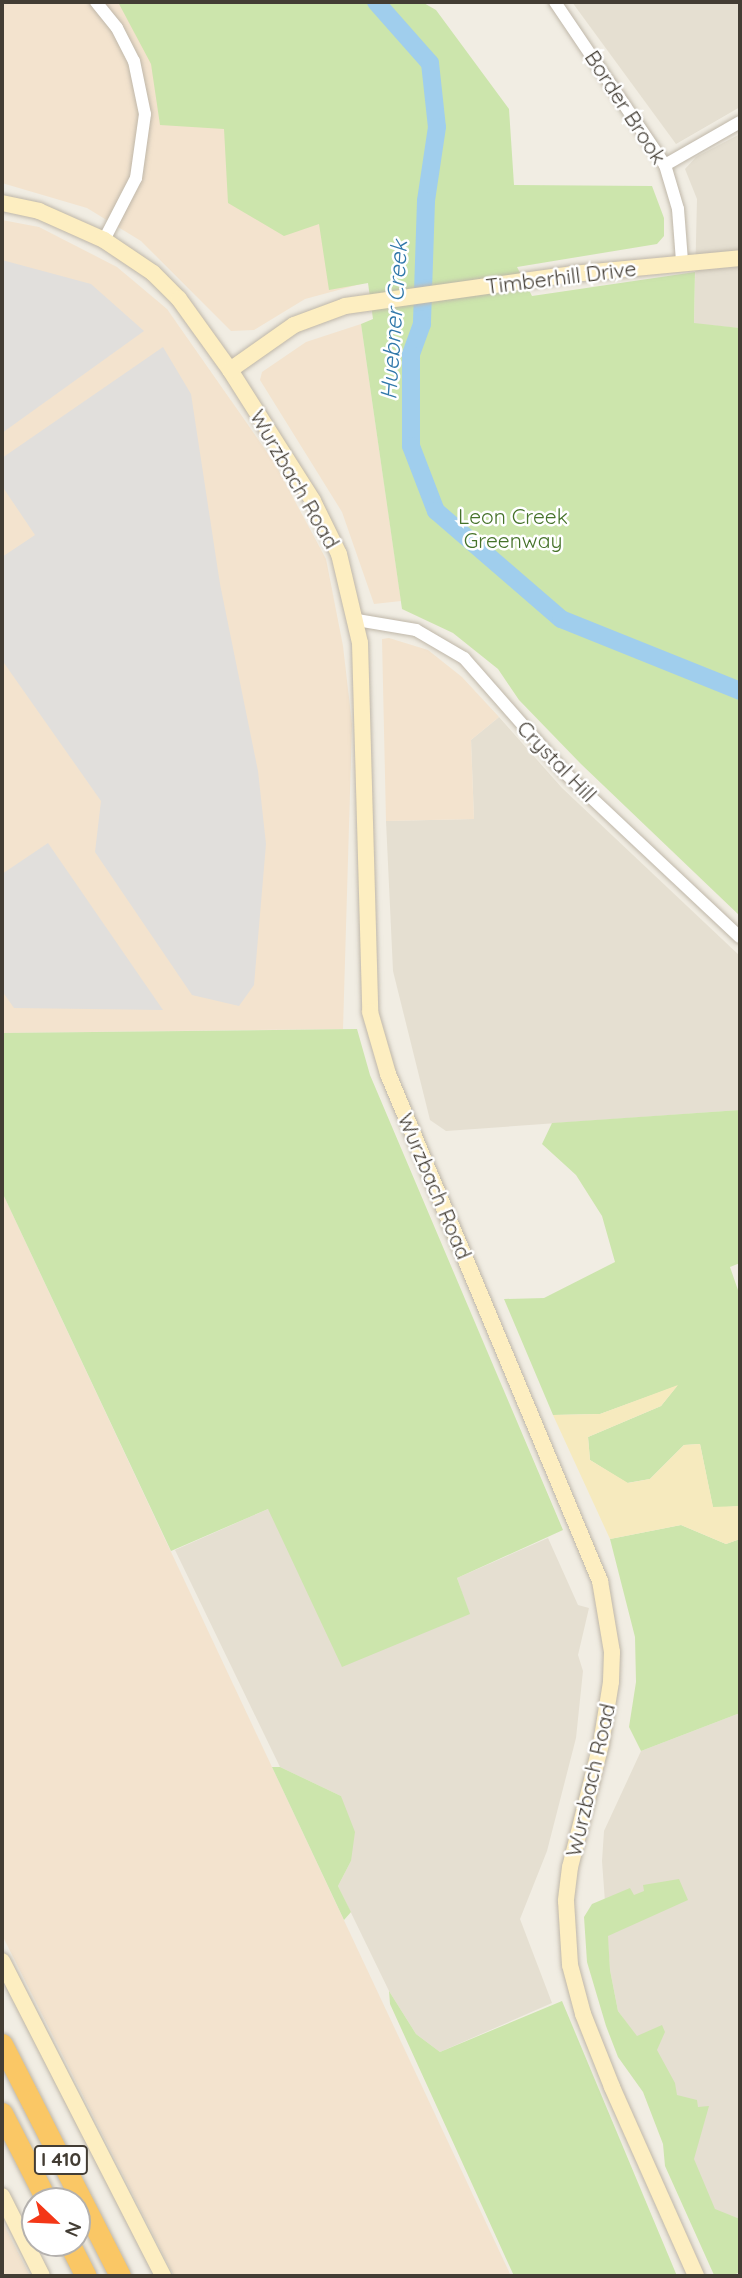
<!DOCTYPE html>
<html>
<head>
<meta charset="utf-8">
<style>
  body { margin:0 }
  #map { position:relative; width:742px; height:2278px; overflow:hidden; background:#f1ede3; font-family:Quicksand,sans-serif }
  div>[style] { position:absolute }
  .residential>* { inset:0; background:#e5dfd1 }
  .commercial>* { inset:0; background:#f3e3ce }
  .green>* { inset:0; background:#cce5ac }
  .sand>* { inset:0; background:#f6eabe }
  .parking>* { inset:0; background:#e1dfdc }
  .river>* { height:18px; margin:-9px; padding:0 9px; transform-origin:9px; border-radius:9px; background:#a0ceed }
  .roads { filter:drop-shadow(0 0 2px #bfb7a9) drop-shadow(0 0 2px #bfb7a9) }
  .street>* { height:12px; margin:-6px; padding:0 6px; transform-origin:6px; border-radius:6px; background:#fff }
  .secondary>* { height:16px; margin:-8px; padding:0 8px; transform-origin:8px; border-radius:8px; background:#fdeec1 }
  .highway>* { height:21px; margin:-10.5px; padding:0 10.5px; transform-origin:10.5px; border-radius:10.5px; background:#fac765 }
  span { translate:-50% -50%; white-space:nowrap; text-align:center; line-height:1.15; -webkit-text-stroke:5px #fff; paint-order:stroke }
  .shield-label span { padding:2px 5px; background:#fff; border:2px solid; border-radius:5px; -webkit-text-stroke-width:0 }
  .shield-label { font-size:19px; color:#433d34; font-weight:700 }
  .street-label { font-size:21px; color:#433d34 }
  .park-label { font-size:21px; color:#457229 }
  .water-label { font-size:23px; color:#3178aa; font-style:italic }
  .frame { position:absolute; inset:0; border:4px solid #433d34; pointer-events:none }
  .north { position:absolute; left:21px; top:2187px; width:70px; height:70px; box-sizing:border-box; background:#fff; border:2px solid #b4b1ae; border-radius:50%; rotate:113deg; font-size:19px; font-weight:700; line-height:28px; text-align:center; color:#433d34 }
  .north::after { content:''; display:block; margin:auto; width:24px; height:32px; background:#f43717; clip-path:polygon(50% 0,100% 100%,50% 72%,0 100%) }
</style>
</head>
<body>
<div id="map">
  <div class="residential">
    <div style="clip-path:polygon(572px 2px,740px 2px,740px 107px,676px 144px)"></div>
    <div style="clip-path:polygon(740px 134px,740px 328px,694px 324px,697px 199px,685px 169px,696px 157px)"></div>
    <div style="clip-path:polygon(499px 717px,562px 788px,740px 956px,740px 1110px,446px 1131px,430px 1120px,393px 971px,386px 821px,474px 819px,471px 740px)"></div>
    <div style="clip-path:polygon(268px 1509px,469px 1613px,457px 1578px,548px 1538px,578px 1605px,589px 1608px,578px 1655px,583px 1671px,576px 1738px,547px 1851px,520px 1919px,552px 2003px,440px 2052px,416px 2034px,389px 1991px,338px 1886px,351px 1861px,341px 1796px,280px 1767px,175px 1550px)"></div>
    <div style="clip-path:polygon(740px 1713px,740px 2219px,715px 2210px,637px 2037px,618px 2011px,610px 1970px,602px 1861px,604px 1831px,641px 1751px)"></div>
  </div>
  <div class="commercial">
    <div style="clip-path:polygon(2px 2px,288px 2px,368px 282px,305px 299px,254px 330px,231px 331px,141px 241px,87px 208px,2px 183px)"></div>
    <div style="clip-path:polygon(2px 220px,39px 227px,117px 267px,167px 309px,274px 462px,326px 559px,343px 646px,352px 724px,343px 1029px,2px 1033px)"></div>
    <div style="clip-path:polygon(361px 324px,401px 601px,374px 604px,342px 512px,260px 380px,262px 372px,306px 342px)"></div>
    <div style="clip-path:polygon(389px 638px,428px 650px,462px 677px,499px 717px,471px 740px,474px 819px,386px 821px,382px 639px)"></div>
    <div style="clip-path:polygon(2px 1192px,511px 2276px,174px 2276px,2px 1935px)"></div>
    <div style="clip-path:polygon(2px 2221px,30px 2276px,2px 2276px)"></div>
  </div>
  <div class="green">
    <div style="clip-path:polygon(118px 2px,422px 2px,436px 10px,509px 109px,514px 185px,652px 186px,664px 218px,664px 236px,657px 244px,517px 267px,532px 296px,695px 272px,694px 323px,740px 328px,740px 916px,581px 764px,519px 700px,498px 669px,453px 633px,402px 609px,361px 324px,373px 319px,368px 283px,329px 290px,319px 224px,284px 236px,228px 203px,224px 129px,160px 125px,151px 64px)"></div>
    <div style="clip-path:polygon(357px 1029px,370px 1075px,563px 1530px,457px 1578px,470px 1614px,342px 1667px,268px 1509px,171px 1551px,2px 1192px,2px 1033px)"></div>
    <div style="clip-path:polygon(740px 1110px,740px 1263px,730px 1267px,740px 1296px,740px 1506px,713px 1508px,700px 1444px,684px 1445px,650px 1479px,627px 1483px,590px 1460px,588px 1437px,661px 1406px,677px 1386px,600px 1414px,553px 1415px,504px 1299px,544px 1298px,615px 1262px,602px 1216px,576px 1175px,542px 1144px,552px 1123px)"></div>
    <div style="clip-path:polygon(681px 1525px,726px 1544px,740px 1539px,740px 1713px,641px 1751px,629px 1727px,636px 1682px,635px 1637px,610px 1539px)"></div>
    <div style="clip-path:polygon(272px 1767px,280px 1767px,341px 1796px,355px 1832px,351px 1861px,338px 1886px,351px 1912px,344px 1920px)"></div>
    <div style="clip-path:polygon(679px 1879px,688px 1900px,608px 1936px,610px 1970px,618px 2011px,637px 2036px,662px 2025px,665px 2032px,657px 2050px,675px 2083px,677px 2095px,697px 2100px,698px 2107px,709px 2106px,694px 2159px,715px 2209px,740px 2219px,740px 2272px,732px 2276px,714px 2275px,665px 2166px,663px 2144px,643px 2092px,618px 2057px,606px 2026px,587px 1962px,584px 1917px,592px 1904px,630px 1888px,634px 1895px,644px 1891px,643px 1885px)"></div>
    <div style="clip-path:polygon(389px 1991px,416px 2034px,440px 2052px,562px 2001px,677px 2276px,514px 2276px,390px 2004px)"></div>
  </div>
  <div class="sand">
    <div style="clip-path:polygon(678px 1385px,661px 1406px,588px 1437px,590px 1460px,628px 1483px,650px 1479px,684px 1445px,700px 1444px,713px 1507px,740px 1506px,740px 1539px,726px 1544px,681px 1525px,610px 1539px,553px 1415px,600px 1414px)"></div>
  </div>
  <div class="parking">
    <div style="clip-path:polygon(2px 260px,91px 284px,144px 331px,2px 433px)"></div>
    <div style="clip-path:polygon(163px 347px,191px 394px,220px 584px,258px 771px,266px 844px,254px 985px,239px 1006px,192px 995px,95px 852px,101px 801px,4px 663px,2px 557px,35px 535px,2px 486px,2px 458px)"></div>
    <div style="clip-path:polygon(48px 843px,163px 1010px,14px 1008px,2px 991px,2px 874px)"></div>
  </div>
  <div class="river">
    <div style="left:376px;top:2px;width:81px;rotate:48.5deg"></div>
    <div style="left:430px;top:63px;width:64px;rotate:83.8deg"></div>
    <div style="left:437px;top:127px;width:75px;rotate:98.5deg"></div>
    <div style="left:426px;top:201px;width:123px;rotate:91.9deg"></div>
    <div style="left:422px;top:324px;width:33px;rotate:110deg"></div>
    <div style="left:411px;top:355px;width:91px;rotate:90deg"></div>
    <div style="left:411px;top:446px;width:70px;rotate:69deg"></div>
    <div style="left:436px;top:511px;width:165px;rotate:40.8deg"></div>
    <div style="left:561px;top:619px;width:193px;rotate:21.9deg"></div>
  </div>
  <div class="roads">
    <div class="street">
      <div style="left:96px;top:2px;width:33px;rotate:51deg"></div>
      <div style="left:117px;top:28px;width:37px;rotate:63deg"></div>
      <div style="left:134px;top:61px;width:54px;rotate:78.3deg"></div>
      <div style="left:145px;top:114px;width:65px;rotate:98deg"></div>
      <div style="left:136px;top:178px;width:70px;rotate:117.3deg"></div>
      <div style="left:555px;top:2px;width:197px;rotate:56deg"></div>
      <div style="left:665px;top:165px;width:46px;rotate:73.5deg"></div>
      <div style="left:678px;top:209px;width:52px;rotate:85.6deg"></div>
      <div style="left:665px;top:165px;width:86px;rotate:-29.8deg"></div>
      <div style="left:357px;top:620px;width:60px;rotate:9.6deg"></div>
      <div style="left:416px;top:630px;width:56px;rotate:30.3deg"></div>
      <div style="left:464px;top:658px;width:152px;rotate:48.7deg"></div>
      <div style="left:564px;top:772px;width:241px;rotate:43.2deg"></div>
    </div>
    <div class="secondary">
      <div style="left:2px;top:203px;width:38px;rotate:12deg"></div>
      <div style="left:39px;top:211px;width:71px;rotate:24deg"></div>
      <div style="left:104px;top:240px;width:59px;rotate:34deg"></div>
      <div style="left:153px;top:273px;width:37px;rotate:45deg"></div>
      <div style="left:179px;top:299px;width:87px;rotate:54.3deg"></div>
      <div style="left:230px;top:370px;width:155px;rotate:57.6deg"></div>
      <div style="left:313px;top:501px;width:59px;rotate:63.9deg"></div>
      <div style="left:339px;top:554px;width:91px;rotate:76.7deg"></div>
      <div style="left:360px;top:643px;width:369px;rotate:88.4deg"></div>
      <div style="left:370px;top:1012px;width:65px;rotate:73.8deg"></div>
      <div style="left:388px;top:1074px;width:550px;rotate:67.31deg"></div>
      <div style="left:600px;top:1581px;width:72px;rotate:80.4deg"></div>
      <div style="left:612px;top:1652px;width:30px;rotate:92deg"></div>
      <div style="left:611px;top:1682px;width:63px;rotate:99.2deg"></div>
      <div style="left:601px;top:1744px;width:127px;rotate:104.1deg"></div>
      <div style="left:570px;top:1867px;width:34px;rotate:97deg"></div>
      <div style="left:566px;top:1901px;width:64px;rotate:86.4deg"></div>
      <div style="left:570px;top:1965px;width:51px;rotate:75.1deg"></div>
      <div style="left:583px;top:2014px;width:79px;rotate:68.3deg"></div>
      <div style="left:612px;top:2087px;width:207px;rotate:66deg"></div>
      <div style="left:230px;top:370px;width:78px;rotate:-35.1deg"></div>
      <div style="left:294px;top:325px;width:54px;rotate:-20.4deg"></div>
      <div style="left:345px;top:306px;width:229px;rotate:-8deg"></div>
      <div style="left:572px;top:274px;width:169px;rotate:-5.4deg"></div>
      <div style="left:2px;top:1961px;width:354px;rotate:62.9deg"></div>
      <div style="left:2px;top:2196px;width:89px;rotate:63.4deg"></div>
    </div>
    <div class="highway">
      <div style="left:2px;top:2044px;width:260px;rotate:63deg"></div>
      <div style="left:2px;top:2113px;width:99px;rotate:62.9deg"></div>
      <div style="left:69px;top:2243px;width:37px;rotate:63deg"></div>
    </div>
  </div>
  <div class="shield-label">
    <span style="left:61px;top:2160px">I 410</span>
  </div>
  <div class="street-label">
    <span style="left:626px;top:107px;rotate:57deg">Border Brook</span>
    <span style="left:561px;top:277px;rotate:-7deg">Timberhill Drive</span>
    <span style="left:295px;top:479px;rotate:60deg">Wurzbach Road</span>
    <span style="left:557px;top:761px;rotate:46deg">Crystal Hill</span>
    <span style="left:435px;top:1186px;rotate:67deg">Wurzbach Road</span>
    <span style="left:590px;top:1780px;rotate:-77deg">Wurzbach Road</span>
  </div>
  <div class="park-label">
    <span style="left:513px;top:528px">Leon Creek<br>Greenway</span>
  </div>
  <div class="water-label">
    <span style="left:394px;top:320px;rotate:-86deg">Huebner Creek</span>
  </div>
  <div class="frame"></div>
  <div class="north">N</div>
</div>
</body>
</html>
